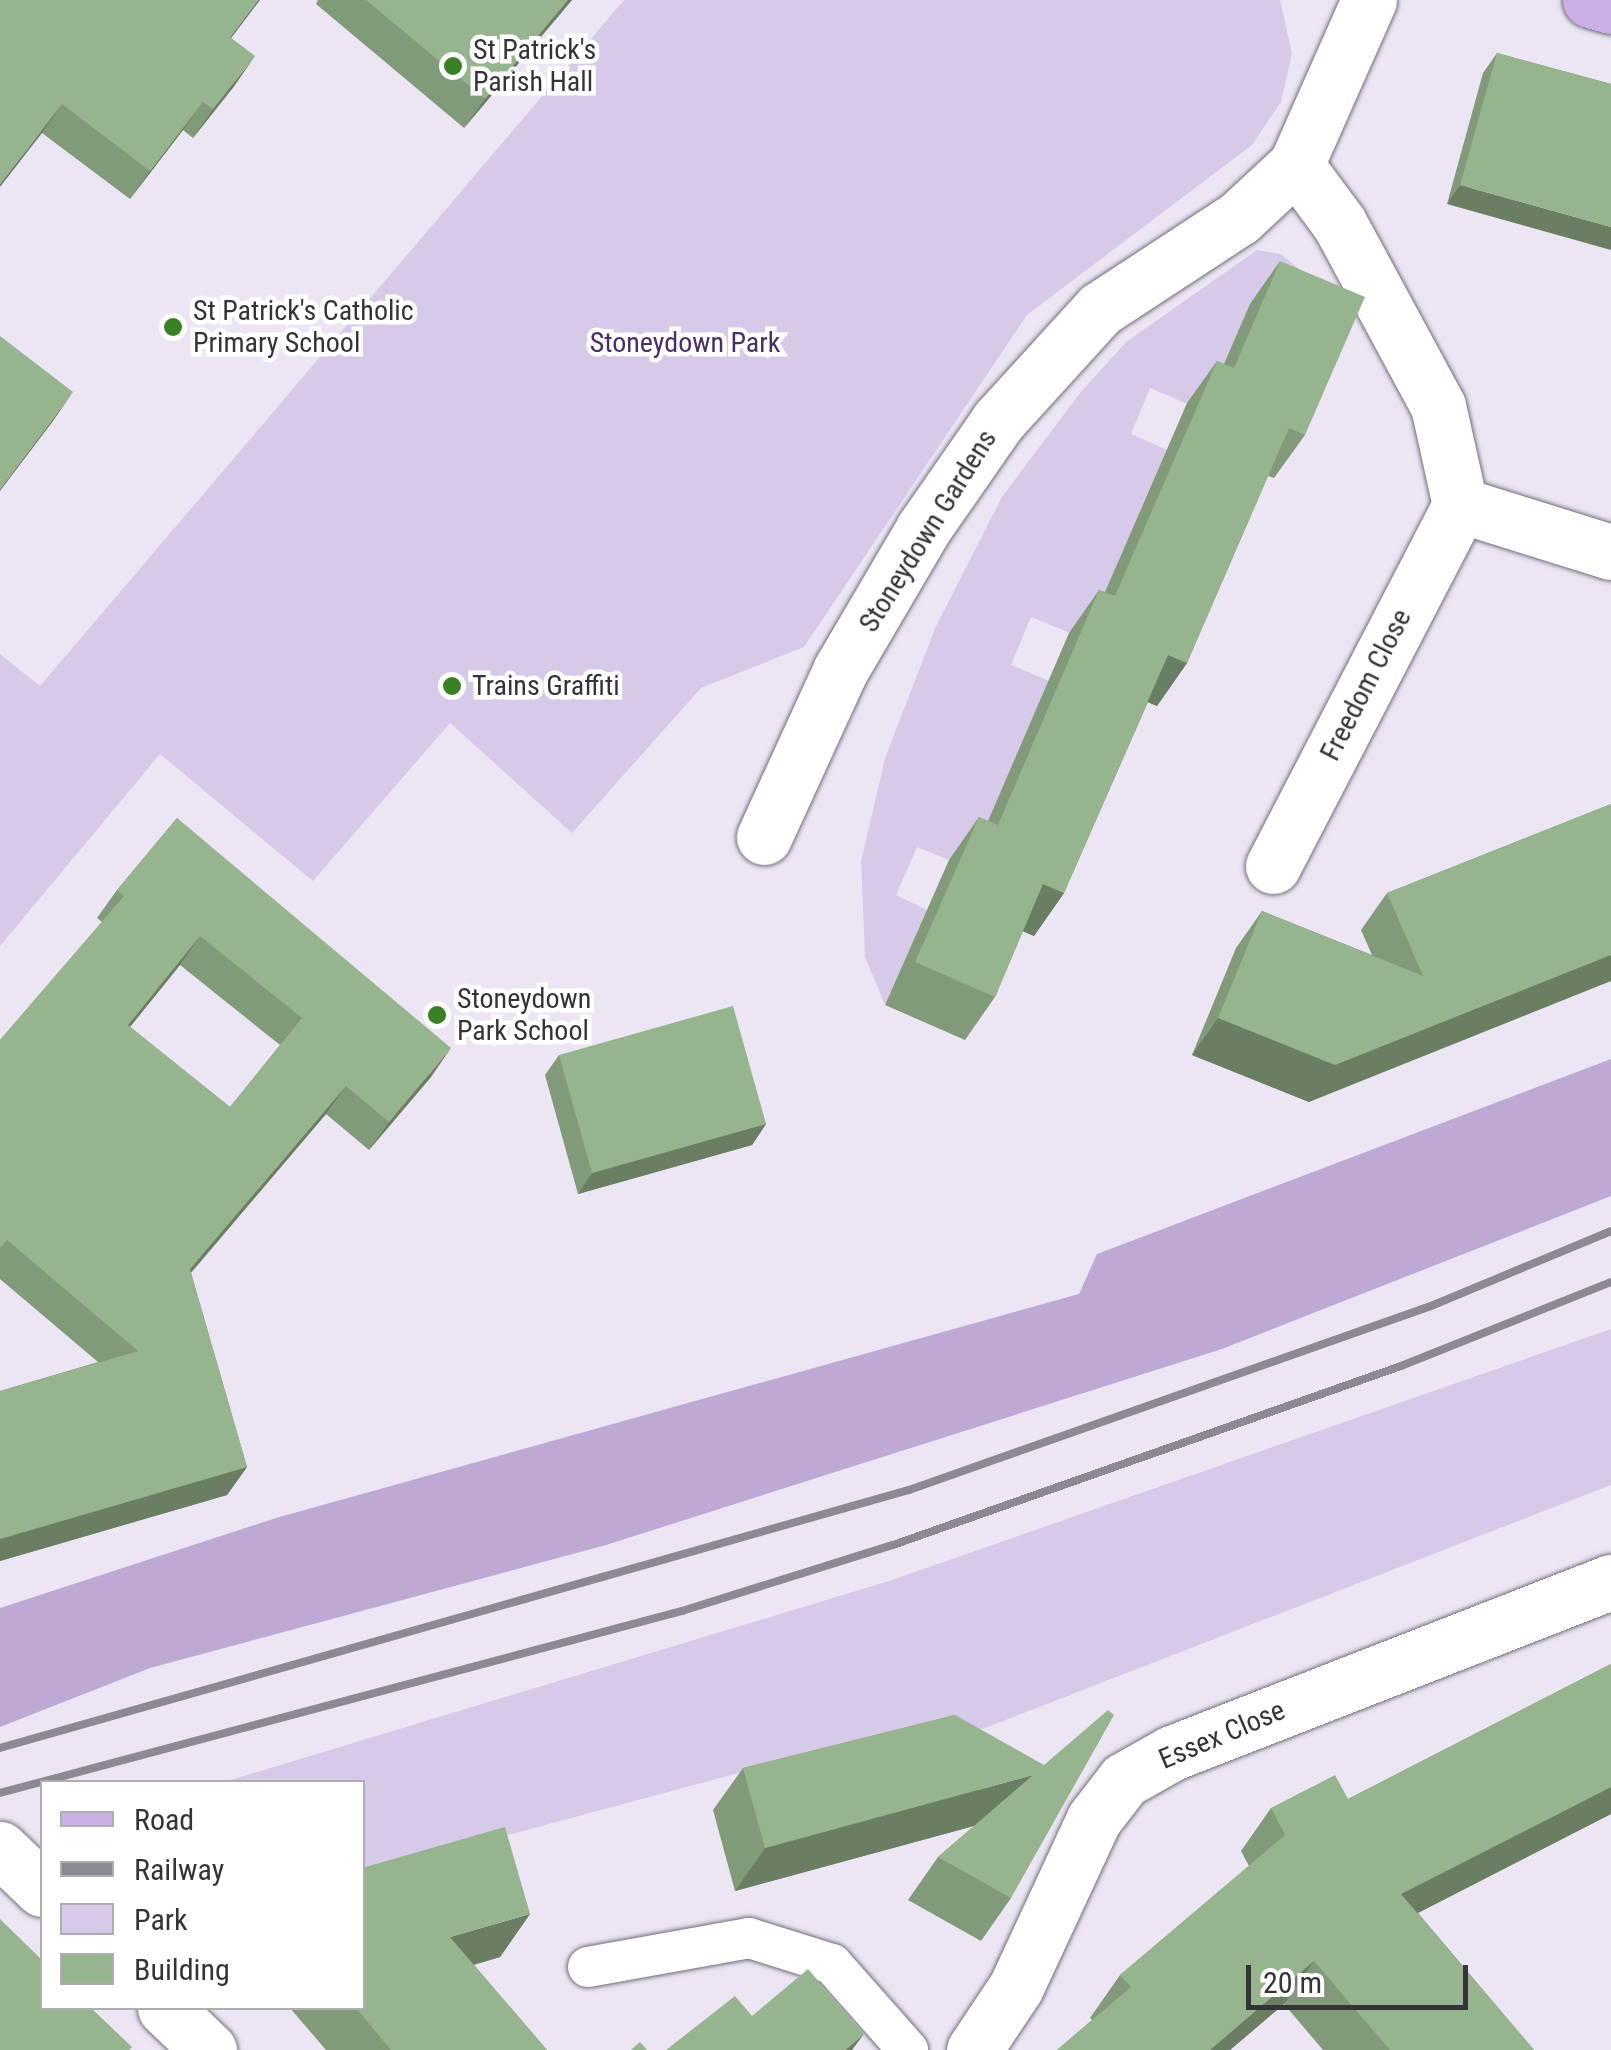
<!DOCTYPE html>
<html>
<head>
<meta charset="utf-8">
<style>
  body { margin:0 }
  #map { position:relative; width:1611px; height:2050px; overflow:hidden; background:#ece6f4; font-family:"Roboto Condensed",sans-serif }
  div>[style] { position:absolute }
  .green>* { inset:0; background:#d7cae8 }
  .forest>* { inset:0; background:#bda9d3 }
  .roads { filter:drop-shadow(0 0 2px #746e7b) drop-shadow(0 0 2px #746e7b) }
  .service>* { height:40px; margin:-20px; padding:0 20px; transform-origin:20px; border-radius:20px; background:#fff }
  .minor>* { height:55px; margin:-27.5px; padding:0 27.5px; transform-origin:27.5px; border-radius:27.5px; background:#fff }
  .primary>* { height:55px; margin:-27.5px; padding:0 27.5px; transform-origin:27.5px; border-radius:27.5px; background:#cbb0e6 }
  .rail>* { height:8px; margin:-4px; padding:0 4px; transform-origin:4px; border-radius:4px; background:#8d8993 }
  .wall>* { inset:0; background:#819b7a }
  .shaded-wall>* { inset:0; background:#697e63 }
  .building>* { inset:0; background:#96b48e }
  .dots>* { width:28px; height:28px; translate:-50% -50%; box-sizing:border-box; border:5px solid #fff; border-radius:50% }
  span { translate:-50% -50%; white-space:nowrap; text-align:center; line-height:1.15; -webkit-text-stroke:9px #fff; paint-order:stroke }
  .poi-label { font-size:28px; color:#353338 }
  .left { translate:0 -50%; text-align:left }
  .park-label { font-size:28px; color:#492d63 }
  .street-label { font-size:28px; color:#353338 }
  .legend { position:absolute; left:40px; top:1780px; width:325px; height:230px; box-sizing:border-box; background:#fff; border:2px solid #aeadaf; margin:0; padding:12px 18px; list-style:none; font-size:30px; color:#353338 }
  .legend li { display:flex; align-items:center; gap:20px; height:50px }
  .legend b { width:50px; border:2px solid #aeadaf }
  .scale { position:absolute; left:1246px; top:1965px; width:222px; height:45px; box-sizing:border-box; border:5px solid #353338; border-top:0; padding-left:12px; font-size:30px; line-height:35px; white-space:nowrap; color:#353338; -webkit-text-stroke:8px #fff; paint-order:stroke }
</style>
</head>
<body>
<div id="map">
  <div class="green">
    <div style="clip-path:polygon(624px 0,1280px 0,1292px 53px,1281px 102px,1252px 145px,1027px 315px,804px 647px,701px 688px,572px 833px,450px 723px,313px 881px,160px 754px,0 946px,0 654px,40px 686px)"></div>
    <div style="clip-path:polygon(1257px 250px,1281px 254px,1307px 276px,1204px 411px,1150px 388px,1131px 434px,1167px 450px,1085px 639px,1031px 617px,1011px 665px,1049px 681px,968px 868px,917px 847px,896px 895px,927px 910px,885px 1005px,865px 957px,861px 862px,885px 758px,936px 626px,1002px 497px,1080px 393px,1126px 342px)"></div>
    <div style="clip-path:polygon(1611px 1329px,1611px 1485px,931px 1749px,910px 1727px,363px 1874px,362px 1782px,224px 1782px,889px 1581px)"></div>
  </div>
  <div class="forest">
    <div style="clip-path:polygon(1611px 1059px,1611px 1196px,1222px 1349px,606px 1545px,150px 1668px,0 1727px,0 1608px,276px 1518px,1079px 1294px,1097px 1254px)"></div>
  </div>
  <div class="roads">
    <div class="service">
      <div style="left:588px;top:1967px;width:164px;rotate:-10.2deg"></div>
      <div style="left:749px;top:1938px;width:87px;rotate:17.4deg"></div>
      <div style="left:832px;top:1964px;width:115px;rotate:48.5deg"></div>
    </div>
    <div class="minor">
      <div style="left:1460px;top:505px;width:158px;rotate:17.3deg"></div>
      <div style="left:764px;top:837px;width:185px;rotate:-65.4deg"></div>
      <div style="left:841px;top:669px;width:162px;rotate:-59.6deg"></div>
      <div style="left:923px;top:529px;width:131px;rotate:-55.2deg"></div>
      <div style="left:998px;top:421px;width:151px;rotate:-47.7deg"></div>
      <div style="left:1100px;top:309px;width:166px;rotate:-33.2deg"></div>
      <div style="left:1239px;top:218px;width:78px;rotate:-42.9deg"></div>
      <div style="left:1296px;top:165px;width:180px;rotate:-66.1deg"></div>
      <div style="left:1273px;top:866px;width:407px;rotate:-62.6deg"></div>
      <div style="left:1460px;top:505px;width:101px;rotate:-102.5deg"></div>
      <div style="left:1438px;top:406px;width:208px;rotate:-118.4deg"></div>
      <div style="left:1339px;top:223px;width:72px;rotate:-126.6deg"></div>
      <div style="left:0;top:1849px;width:58px;rotate:43.6deg"></div>
      <div style="left:165px;top:2008px;width:61px;rotate:43.7deg"></div>
      <div style="left:974px;top:2050px;width:76px;rotate:-56.3deg"></div>
      <div style="left:1016px;top:1987px;width:185px;rotate:-65.1deg"></div>
      <div style="left:1094px;top:1819px;width:49px;rotate:-52.4deg"></div>
      <div style="left:1124px;top:1780px;width:55px;rotate:-29.4deg"></div>
      <div style="left:1172px;top:1753px;width:471px;rotate:-21.3deg"></div>
    </div>
    <div class="primary">
      <div style="left:1590px;top:0;width:22px;rotate:16deg"></div>
    </div>
  </div>
  <div class="rail">
    <div style="left:0;top:1748px;width:945px;rotate:-15.85deg"></div>
    <div style="left:909px;top:1490px;width:553px;rotate:-19.42deg"></div>
    <div style="left:1431px;top:1306px;width:195px;rotate:-22.6deg"></div>
    <div style="left:0;top:1793px;width:706px;rotate:-14.94deg"></div>
    <div style="left:682px;top:1611px;width:221px;rotate:-17.4deg"></div>
    <div style="left:893px;top:1545px;width:539px;rotate:-19.41deg"></div>
    <div style="left:1401px;top:1366px;width:226px;rotate:-21.8deg"></div>
  </div>
  <div class="wall">
    <div style="clip-path:polygon(0 0,231px 38px,235px 85px,193px 138px,183px 130px,130px 199px,42px 133px)"></div>
    <div style="clip-path:polygon(318px 0,572px 0,464px 128px,316px 4px)"></div>
    <div style="clip-path:polygon(1497px 53px,1611px 84px,1447px 204px,1483px 73px)"></div>
    <div style="clip-path:polygon(1280px 261px,1305px 435px,1274px 478px,1268px 476px,1187px 663px,1157px 706px,1148px 702px,1064px 893px,1034px 936px,1023px 931px,995px 997px,965px 1040px,885px 1005px,949px 860px,979px 817px,988px 821px,1069px 633px,1099px 590px,1105px 592px,1187px 403px,1217px 361px,1224px 364px,1250px 304px)"></div>
    <div style="clip-path:polygon(1611px 804px,1309px 1102px,1192px 1055px,1236px 948px,1262px 911px,1372px 955px,1361px 930px,1387px 893px)"></div>
    <div style="clip-path:polygon(evenodd,177px 818px,431px 1077px,369px 1150px,326px 1114px,191px 1273px,247px 1467px,227px 1495px,0 1561px,0 1391px,98px 1362px,0 1279px,0 1040px,102px 922px,97px 918px,117px 890px,177px 818px,180px 965px,280px 1045px,230px 1107px,130px 1027px,180px 965px)"></div>
    <div style="clip-path:polygon(559px 1055px,766px 1124px,752px 1145px,578px 1194px,545px 1075px)"></div>
    <div style="clip-path:polygon(1611px 1664px,1611px 1814px,1418px 1913px,1534px 2050px,1323px 2050px,1284px 2004px,1230px 2050px,1057px 2050px,1092px 2020px,1090px 2018px,1120px 1975px,1249px 1866px,1241px 1851px,1271px 1808px,1348px 1799px)"></div>
    <div style="clip-path:polygon(955px 1715px,1011px 1898px,981px 1941px,908px 1900px,938px 1857px,974px 1826px,735px 1891px,713px 1810px,743px 1768px)"></div>
    <div style="clip-path:polygon(530px 1914px,500px 1957px,474px 1965px,547px 2050px,326px 2050px,290px 2008px,362px 2008px)"></div>
  </div>
  <div class="shaded-wall">
    <div style="clip-path:polygon(258px 0,260px 0,210px 66px,230px 37px)"></div>
    <div style="clip-path:polygon(568px 0,572px 0,464px 128px,485px 99px)"></div>
    <div style="clip-path:polygon(255px 56px,235px 85px,193px 138px,213px 109px)"></div>
    <div style="clip-path:polygon(203px 102px,183px 130px,130px 199px,150px 171px)"></div>
    <div style="clip-path:polygon(62px 104px,42px 133px,0 187px,0 184px)"></div>
    <div style="clip-path:polygon(1460px 185px,1611px 227px,1611px 250px,1447px 204px)"></div>
    <div style="clip-path:polygon(73px 392px,53px 421px,0 491px,0 489px)"></div>
    <div style="clip-path:polygon(1168px 655px,1187px 663px,1157px 706px,1138px 698px)"></div>
    <div style="clip-path:polygon(1043px 884px,1064px 893px,1034px 936px,1013px 927px)"></div>
    <div style="clip-path:polygon(200px 936px,180px 965px,108px 1054px,128px 1025px)"></div>
    <div style="clip-path:polygon(1611px 955px,1611px 981px,1309px 1102px,1192px 1055px,1218px 1018px)"></div>
    <div style="clip-path:polygon(451px 1048px,431px 1077px,369px 1150px,389px 1122px)"></div>
    <div style="clip-path:polygon(346px 1086px,326px 1114px,170px 1297px,190px 1269px)"></div>
    <div style="clip-path:polygon(766px 1124px,752px 1145px,578px 1194px,592px 1173px)"></div>
    <div style="clip-path:polygon(247px 1467px,227px 1495px,0 1561px,0 1539px)"></div>
    <div style="clip-path:polygon(1033px 1775px,1003px 1818px,735px 1891px,765px 1848px)"></div>
    <div style="clip-path:polygon(1611px 1787px,1611px 1814px,1371px 1937px,1401px 1894px)"></div>
    <div style="clip-path:polygon(530px 1914px,500px 1957px,420px 1980px,450px 1937px)"></div>
    <div style="clip-path:polygon(1314px 1961px,1284px 2004px,1230px 2050px,1210px 2050px)"></div>
    <div style="clip-path:polygon(864px 2034px,852px 2050px,845px 2050px)"></div>
  </div>
  <div class="building">
    <div style="clip-path:polygon(0 0,258px 0,230px 37px,255px 56px,213px 109px,203px 102px,150px 171px,62px 104px,0 184px)"></div>
    <div style="clip-path:polygon(366px 0,568px 0,485px 99px)"></div>
    <div style="clip-path:polygon(1497px 53px,1611px 84px,1611px 227px,1460px 185px)"></div>
    <div style="clip-path:polygon(1280px 261px,1365px 297px,1305px 435px,1289px 428px,1187px 663px,1168px 655px,1064px 893px,1043px 884px,995px 997px,915px 962px,979px 817px,998px 825px,1099px 590px,1115px 596px,1217px 361px,1234px 368px)"></div>
    <div style="clip-path:polygon(0 336px,73px 392px,0 489px)"></div>
    <div style="clip-path:polygon(1611px 804px,1611px 955px,1335px 1065px,1218px 1018px,1262px 911px,1423px 976px,1387px 893px)"></div>
    <div style="clip-path:polygon(evenodd,177px 818px,451px 1048px,389px 1122px,346px 1086px,190px 1269px,247px 1467px,0 1539px,0 1391px,138px 1351px,7px 1240px,0 1248px,0 1040px,124px 896px,117px 890px,177px 818px,200px 936px,302px 1018px,230px 1107px,128px 1025px,200px 936px)"></div>
    <div style="clip-path:polygon(733px 1006px,766px 1124px,592px 1173px,559px 1055px)"></div>
    <div style="clip-path:polygon(1611px 1664px,1611px 1787px,1401px 1894px,1534px 2050px,1390px 2050px,1314px 1961px,1210px 2050px,1057px 2050px,1131px 1987px,1120px 1975px,1285px 1835px,1271px 1808px,1335px 1775px,1348px 1799px)"></div>
    <div style="clip-path:polygon(1108px 1710px,1114px 1715px,1011px 1898px,938px 1857px,1033px 1775px,765px 1848px,743px 1768px,955px 1715px,1044px 1765px)"></div>
    <div style="clip-path:polygon(505px 1827px,530px 1914px,450px 1937px,547px 2050px,391px 2050px,356px 2008px,362px 2008px,362px 1868px)"></div>
    <div style="clip-path:polygon(0 1919px,42px 1960px,42px 2008px,91px 2008px,132px 2047px,129px 2050px,0 2050px)"></div>
    <div style="clip-path:polygon(808px 1969px,864px 2034px,845px 2050px,666px 2050px,735px 1996px,752px 2016px)"></div>
    <div style="clip-path:polygon(640px 2042px,647px 2050px,631px 2050px)"></div>
  </div>
  <div class="dots">
    <div style="left:453px;top:66px;background:#3a8025"></div>
    <div style="left:173px;top:327px;background:#3a8025"></div>
    <div style="left:452px;top:686px;background:#3a8025"></div>
    <div style="left:437px;top:1015px;background:#3a8025"></div>
  </div>
  <div class="poi-label">
    <span class="left" style="left:473px;top:66px">St Patrick's<br>Parish Hall</span>
    <span class="left" style="left:193px;top:327px">St Patrick's Catholic<br>Primary School</span>
    <span class="left" style="left:472px;top:686px">Trains Graffiti</span>
    <span class="left" style="left:457px;top:1015px">Stoneydown<br>Park School</span>
  </div>
  <div class="park-label">
    <span style="left:685px;top:343px">Stoneydown Park</span>
  </div>
  <div class="street-label">
    <span style="left:928px;top:531px;rotate:-58deg">Stoneydown Gardens</span>
    <span style="left:1366px;top:685px;rotate:-63deg">Freedom Close</span>
    <span style="left:1222px;top:1735px;rotate:-23deg">Essex Close</span>
  </div>
  <ul class="legend">
  <li><b style="height:12px;background:#cbb0e6"></b>Road</li>
  <li><b style="height:12px;background:#8d8993"></b>Railway</li>
  <li><b style="height:28px;background:#d7cae8"></b>Park</li>
  <li><b style="height:28px;background:#96b48e"></b>Building</li>
  </ul>
  <div class="scale">20 m</div>
</div>
</body>
</html>
